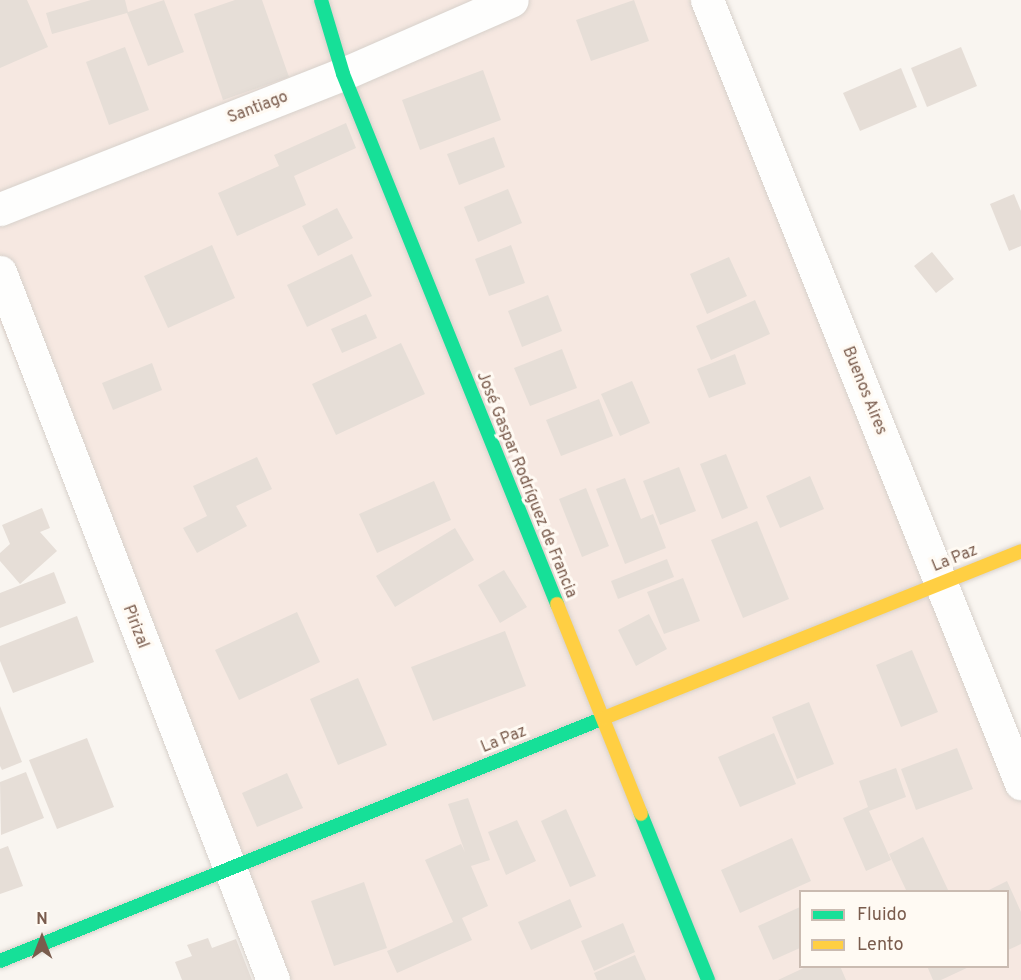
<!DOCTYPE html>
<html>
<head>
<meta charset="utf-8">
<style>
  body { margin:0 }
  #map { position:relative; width:1021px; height:980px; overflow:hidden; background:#f9f5f0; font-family:Overpass,sans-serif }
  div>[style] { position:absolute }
  .commercial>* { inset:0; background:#f6e8e1 }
  .building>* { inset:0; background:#e6ded7 }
  .roads { filter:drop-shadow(0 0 2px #d7d1cb) drop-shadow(0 0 2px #d7d1cb) }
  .street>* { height:33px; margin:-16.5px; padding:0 16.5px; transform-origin:16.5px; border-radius:16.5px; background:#fefefd }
  .fast>* { height:14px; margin:-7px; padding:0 7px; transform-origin:7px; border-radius:7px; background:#16e098 }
  .slow>* { height:14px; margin:-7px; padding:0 7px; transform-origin:7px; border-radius:7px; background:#ffcf43 }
  span { translate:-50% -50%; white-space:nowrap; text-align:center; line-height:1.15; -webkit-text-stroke:6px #fffaf3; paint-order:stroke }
  .street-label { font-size:16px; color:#7a5c4d }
  .legend { position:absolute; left:799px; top:890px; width:210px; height:78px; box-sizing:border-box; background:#fffaf3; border:2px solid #cabbb1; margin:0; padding:8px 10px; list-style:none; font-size:18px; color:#7a5c4d }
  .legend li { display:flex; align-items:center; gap:12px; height:30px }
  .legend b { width:30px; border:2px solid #cabbb1 }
  .north { position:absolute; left:12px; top:908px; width:60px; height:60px; -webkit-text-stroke:4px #fffaf3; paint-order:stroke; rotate:0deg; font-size:16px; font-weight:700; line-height:24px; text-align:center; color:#7a5c4d }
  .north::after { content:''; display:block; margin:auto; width:21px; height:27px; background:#7a5c4d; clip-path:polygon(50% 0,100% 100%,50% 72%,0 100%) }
</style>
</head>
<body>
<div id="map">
  <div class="commercial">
    <div style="clip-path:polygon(evenodd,0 0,721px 0,1021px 764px,1021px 980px,272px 980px,0 323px,0 0,800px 892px,1008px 892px,1008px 966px,800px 966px,800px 892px)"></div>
  </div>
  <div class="building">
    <div style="clip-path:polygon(0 0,27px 0,48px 47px,0 68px)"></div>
    <div style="clip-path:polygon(91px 0,125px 0,128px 12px,164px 0,184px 52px,148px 66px,127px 13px,52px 34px,46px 13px)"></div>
    <div style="clip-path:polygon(235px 0,262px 0,289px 77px,223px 100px,194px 14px)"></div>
    <div style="clip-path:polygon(634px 0,649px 41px,591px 61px,576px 20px)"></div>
    <div style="clip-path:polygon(125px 47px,149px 110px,109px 125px,86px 62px)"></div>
    <div style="clip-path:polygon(961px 47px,977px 86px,927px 107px,911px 68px)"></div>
    <div style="clip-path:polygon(901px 68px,917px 107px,860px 131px,843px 93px)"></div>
    <div style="clip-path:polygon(483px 70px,501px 120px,420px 150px,402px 100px)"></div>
    <div style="clip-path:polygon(346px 123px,356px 148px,294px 176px,306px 205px,237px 236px,218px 193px,279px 166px,274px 155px)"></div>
    <div style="clip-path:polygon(494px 137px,505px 167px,459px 185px,447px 154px)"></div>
    <div style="clip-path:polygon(508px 189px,522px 223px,478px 242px,464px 207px)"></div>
    <div style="clip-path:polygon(1014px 194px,1021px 211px,1021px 246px,1009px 251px,990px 204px)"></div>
    <div style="clip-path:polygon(337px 208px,353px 238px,318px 256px,302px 226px)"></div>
    <div style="clip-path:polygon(212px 245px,235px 298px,168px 328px,144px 276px)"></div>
    <div style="clip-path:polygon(511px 245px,525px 283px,489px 296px,475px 259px)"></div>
    <div style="clip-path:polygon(932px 252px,954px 279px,936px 293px,914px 266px)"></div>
    <div style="clip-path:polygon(352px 254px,372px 296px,307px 327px,287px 285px)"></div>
    <div style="clip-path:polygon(729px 257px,747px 296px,707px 314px,690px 274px)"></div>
    <div style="clip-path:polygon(548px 295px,562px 331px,522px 347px,508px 311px)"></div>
    <div style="clip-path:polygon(755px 300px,770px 334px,711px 360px,696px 326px)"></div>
    <div style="clip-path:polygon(366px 314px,377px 338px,342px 353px,331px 329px)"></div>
    <div style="clip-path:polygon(401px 343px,425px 394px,336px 435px,312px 384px)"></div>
    <div style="clip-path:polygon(562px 349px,577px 388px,530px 406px,514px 368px)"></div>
    <div style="clip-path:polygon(735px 354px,746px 384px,709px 398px,697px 369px)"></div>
    <div style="clip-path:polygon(152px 363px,162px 390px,113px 410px,102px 383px)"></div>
    <div style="clip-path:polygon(632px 381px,650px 423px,620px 436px,601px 394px)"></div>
    <div style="clip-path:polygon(599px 399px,613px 436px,561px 456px,546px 420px)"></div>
    <div style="clip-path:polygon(726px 454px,748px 508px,722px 519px,700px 464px)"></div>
    <div style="clip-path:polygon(257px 457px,272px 489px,236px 506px,247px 526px,197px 553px,183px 528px,207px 516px,193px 486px)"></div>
    <div style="clip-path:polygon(679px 467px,696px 511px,660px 525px,643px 481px)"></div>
    <div style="clip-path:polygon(810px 476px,824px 509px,780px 528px,766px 496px)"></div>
    <div style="clip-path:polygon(625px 478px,641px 519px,653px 514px,666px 548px,625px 564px,596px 489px)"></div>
    <div style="clip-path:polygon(434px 481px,451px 520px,377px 553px,359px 514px)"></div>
    <div style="clip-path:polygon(586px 488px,609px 546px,582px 557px,559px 499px)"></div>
    <div style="clip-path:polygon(42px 508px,50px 528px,40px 532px,57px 551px,20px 584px,0 561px,0 553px,10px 544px,2px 525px)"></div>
    <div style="clip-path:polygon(757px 521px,789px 599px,743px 618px,711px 540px)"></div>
    <div style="clip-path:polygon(455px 528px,474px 560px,395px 607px,376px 576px)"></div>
    <div style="clip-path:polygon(667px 559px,674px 577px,618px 599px,611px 581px)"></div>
    <div style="clip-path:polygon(504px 570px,527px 607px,500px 623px,478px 585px)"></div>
    <div style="clip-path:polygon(54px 572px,66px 603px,0 628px,0 593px)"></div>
    <div style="clip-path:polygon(683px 578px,700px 621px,664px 634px,647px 592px)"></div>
    <div style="clip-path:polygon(297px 612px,320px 662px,239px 700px,215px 650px)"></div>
    <div style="clip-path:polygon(649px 614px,667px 649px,636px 666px,618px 630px)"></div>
    <div style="clip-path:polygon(77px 616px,94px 662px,13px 693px,0 661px,0 646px)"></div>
    <div style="clip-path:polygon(505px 631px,526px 686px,433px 721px,411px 667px)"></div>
    <div style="clip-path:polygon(912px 650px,938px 712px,901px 727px,876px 665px)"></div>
    <div style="clip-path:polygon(358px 678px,387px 745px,338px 765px,310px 699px)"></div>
    <div style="clip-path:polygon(809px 702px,834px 764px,797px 779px,772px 717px)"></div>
    <div style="clip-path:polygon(0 706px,22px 762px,2px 770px,0 766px)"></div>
    <div style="clip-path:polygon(774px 733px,796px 784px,740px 807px,718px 757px)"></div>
    <div style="clip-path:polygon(87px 738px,114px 807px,57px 829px,29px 760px)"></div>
    <div style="clip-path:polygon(957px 748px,973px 789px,916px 810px,901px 769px)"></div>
    <div style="clip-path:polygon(896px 768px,906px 797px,869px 811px,891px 860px,866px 871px,843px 818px,868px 807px,859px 781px)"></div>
    <div style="clip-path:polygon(26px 772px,44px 818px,1px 835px,0 782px)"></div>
    <div style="clip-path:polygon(287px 773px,303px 808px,257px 827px,242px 793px)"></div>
    <div style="clip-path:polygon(468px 798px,490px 860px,471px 866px,488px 906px,462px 918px,472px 940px,397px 973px,387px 951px,453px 922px,425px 860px,461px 844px,465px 852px,448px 804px)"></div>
    <div style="clip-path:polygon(566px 809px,596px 876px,570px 887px,541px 821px)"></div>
    <div style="clip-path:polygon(517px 820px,536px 861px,506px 875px,488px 832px)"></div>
    <div style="clip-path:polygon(923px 837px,949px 892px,907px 892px,889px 854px)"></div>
    <div style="clip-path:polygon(792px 838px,811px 881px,740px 913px,721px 870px)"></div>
    <div style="clip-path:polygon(8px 846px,23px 886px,0 894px,0 849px)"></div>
    <div style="clip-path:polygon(1007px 881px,1021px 912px,1021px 944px,1008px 950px,1008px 892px,985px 892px)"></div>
    <div style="clip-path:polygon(364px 882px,387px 948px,334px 966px,311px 901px)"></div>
    <div style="clip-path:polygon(570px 899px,582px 927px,531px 950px,518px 922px)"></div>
    <div style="clip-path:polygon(800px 907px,800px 948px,773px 960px,758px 926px)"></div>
    <div style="clip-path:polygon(623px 923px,635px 952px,594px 971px,581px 941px)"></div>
    <div style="clip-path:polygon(208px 938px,212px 948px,236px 939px,252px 980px,182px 980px,175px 962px,192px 956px,187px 945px)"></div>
    <div style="clip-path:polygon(635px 955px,646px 980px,597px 980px,594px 973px)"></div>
    <div style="clip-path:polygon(808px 966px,840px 966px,846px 980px,778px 980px)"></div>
    <div style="clip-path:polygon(927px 966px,971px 966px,941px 980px,933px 980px)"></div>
  </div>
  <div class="roads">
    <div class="street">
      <div style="left:707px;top:0;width:844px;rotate:68.15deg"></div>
      <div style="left:0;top:209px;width:369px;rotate:-21.5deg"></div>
      <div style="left:343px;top:74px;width:184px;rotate:-23.6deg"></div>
      <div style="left:0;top:272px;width:759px;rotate:68.91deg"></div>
    </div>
    <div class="fast">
      <div style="left:321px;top:0;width:77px;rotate:73.4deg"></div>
      <div style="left:343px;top:74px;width:572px;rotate:68.01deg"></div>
      <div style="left:641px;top:814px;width:179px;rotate:68deg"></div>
      <div style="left:0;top:961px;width:651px;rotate:-21.92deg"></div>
    </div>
    <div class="slow">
      <div style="left:557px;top:604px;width:226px;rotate:68.2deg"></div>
      <div style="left:604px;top:718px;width:449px;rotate:-21.8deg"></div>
    </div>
  </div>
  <div class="street-label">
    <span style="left:258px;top:108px;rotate:-21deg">Santiago</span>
    <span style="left:864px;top:391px;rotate:68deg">Buenos Aires</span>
    <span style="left:526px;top:485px;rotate:68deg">José Gaspar Rodríguez de Francia</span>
    <span style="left:955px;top:559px;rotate:-22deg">La Paz</span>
    <span style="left:135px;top:627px;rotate:69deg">Pirizal</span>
    <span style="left:504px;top:740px;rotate:-22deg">La Paz</span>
  </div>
  <ul class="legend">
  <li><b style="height:8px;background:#16e098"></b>Fluido</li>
  <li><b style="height:8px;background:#ffcf43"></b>Lento</li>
  </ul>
  <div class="north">N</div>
</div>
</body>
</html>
